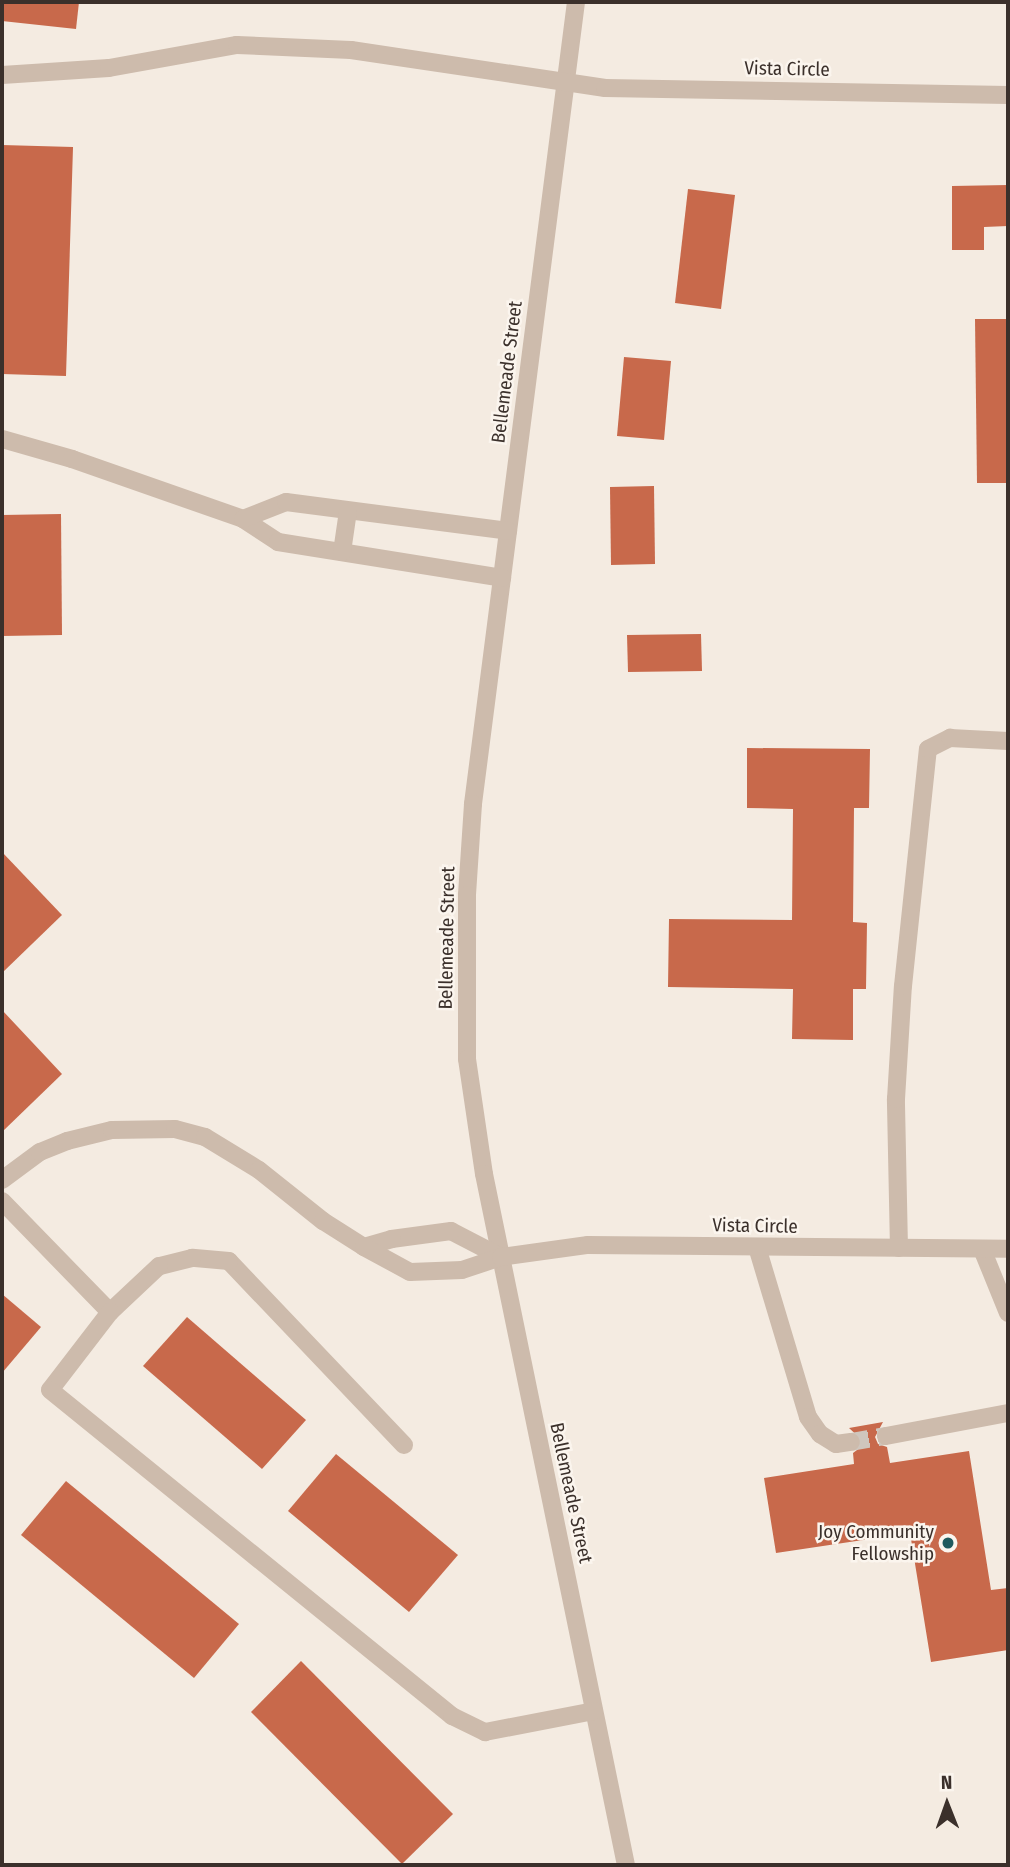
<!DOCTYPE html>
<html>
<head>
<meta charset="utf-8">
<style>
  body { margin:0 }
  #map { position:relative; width:1010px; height:1867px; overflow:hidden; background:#f4ebe1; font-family:"Fira Sans Condensed",sans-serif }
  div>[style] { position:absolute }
  .building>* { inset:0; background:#c8694b }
  .minor-tunnel>* { height:18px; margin-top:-9px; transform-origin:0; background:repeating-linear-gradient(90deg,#cfc6bd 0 18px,transparent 0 27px) }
  .minor>* { height:18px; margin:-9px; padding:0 9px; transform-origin:9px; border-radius:9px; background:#cdbbac }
  .dots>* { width:19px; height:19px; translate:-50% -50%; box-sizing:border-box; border:4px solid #fbf5ee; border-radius:50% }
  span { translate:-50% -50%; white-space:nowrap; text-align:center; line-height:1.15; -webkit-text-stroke:5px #fbf5ee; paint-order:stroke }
  .street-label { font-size:19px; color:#3b302b }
  .poi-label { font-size:19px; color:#3b302b }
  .right { translate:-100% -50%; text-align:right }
  .frame { position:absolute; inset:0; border:4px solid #3b302b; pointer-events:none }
  .north { position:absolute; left:912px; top:1769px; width:70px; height:70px; -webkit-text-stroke:5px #fbf5ee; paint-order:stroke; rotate:359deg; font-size:19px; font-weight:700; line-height:28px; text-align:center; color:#3b302b }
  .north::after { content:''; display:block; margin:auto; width:24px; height:32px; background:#3b302b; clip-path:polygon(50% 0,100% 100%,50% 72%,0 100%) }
</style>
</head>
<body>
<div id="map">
  <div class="building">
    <div style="clip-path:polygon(2px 2px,79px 2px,76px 29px,2px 21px)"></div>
    <div style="clip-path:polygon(2px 145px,73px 147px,66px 376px,2px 374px)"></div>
    <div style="clip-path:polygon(1008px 185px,1008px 226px,984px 227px,984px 250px,952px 250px,952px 186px)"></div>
    <div style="clip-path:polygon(688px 189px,735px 195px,721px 309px,675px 303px)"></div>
    <div style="clip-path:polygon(975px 319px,1008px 319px,1008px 483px,977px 483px)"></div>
    <div style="clip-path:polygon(624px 357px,671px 361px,664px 440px,617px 436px)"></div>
    <div style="clip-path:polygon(654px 486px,655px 564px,611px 565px,610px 487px)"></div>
    <div style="clip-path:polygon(61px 514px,62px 635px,2px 636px,2px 515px)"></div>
    <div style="clip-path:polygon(701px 634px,702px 671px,628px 672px,627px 635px)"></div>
    <div style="clip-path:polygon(747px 748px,870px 749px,869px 808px,854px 808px,853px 922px,867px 923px,866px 989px,853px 989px,853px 1040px,792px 1039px,793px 989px,668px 987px,669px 919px,792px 920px,793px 809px,747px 808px)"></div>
    <div style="clip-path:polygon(2px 852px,62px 915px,2px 973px)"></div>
    <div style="clip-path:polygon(2px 1010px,62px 1074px,2px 1132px)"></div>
    <div style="clip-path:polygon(2px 1294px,41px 1327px,2px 1373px)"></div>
    <div style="clip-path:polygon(187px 1317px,306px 1420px,262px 1469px,143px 1366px)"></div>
    <div style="clip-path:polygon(883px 1422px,875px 1437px,878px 1444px,887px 1447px,890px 1463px,969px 1451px,991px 1590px,1008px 1588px,1008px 1650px,931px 1662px,910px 1533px,776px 1553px,764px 1478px,854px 1464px,853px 1453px,861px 1447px,862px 1440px,849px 1428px)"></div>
    <div style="clip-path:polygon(336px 1454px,458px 1555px,409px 1612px,288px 1511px)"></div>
    <div style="clip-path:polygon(66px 1481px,239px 1624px,194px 1678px,21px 1535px)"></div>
    <div style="clip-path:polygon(301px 1661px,453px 1814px,402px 1864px,251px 1712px)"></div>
  </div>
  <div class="minor-tunnel">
    <div style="left:851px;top:1442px;width:36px;rotate:-10deg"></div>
  </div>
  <div class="minor">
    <div style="left:576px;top:2px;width:809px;rotate:97.32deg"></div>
    <div style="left:473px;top:804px;width:91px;rotate:93.8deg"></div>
    <div style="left:467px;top:895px;width:164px;rotate:90deg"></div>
    <div style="left:467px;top:1059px;width:116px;rotate:81.6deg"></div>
    <div style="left:484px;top:1174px;width:705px;rotate:78.39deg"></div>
    <div style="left:2px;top:75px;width:107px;rotate:-3.7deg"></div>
    <div style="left:109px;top:68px;width:130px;rotate:-10.2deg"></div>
    <div style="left:237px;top:45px;width:114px;rotate:2.5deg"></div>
    <div style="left:351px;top:50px;width:257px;rotate:8.5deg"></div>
    <div style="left:605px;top:88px;width:403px;rotate:1deg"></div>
    <div style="left:2px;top:439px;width:73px;rotate:15.9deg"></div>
    <div style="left:72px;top:459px;width:181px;rotate:19.3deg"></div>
    <div style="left:243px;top:519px;width:42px;rotate:33.3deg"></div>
    <div style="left:278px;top:542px;width:227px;rotate:9.1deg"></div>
    <div style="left:243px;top:519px;width:46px;rotate:-21.6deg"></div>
    <div style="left:286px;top:502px;width:224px;rotate:7.4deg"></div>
    <div style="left:342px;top:552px;width:41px;rotate:-81.7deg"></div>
    <div style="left:2px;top:1180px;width:47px;rotate:-36.4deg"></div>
    <div style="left:40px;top:1152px;width:29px;rotate:-22deg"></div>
    <div style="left:67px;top:1141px;width:46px;rotate:-13.7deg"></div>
    <div style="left:112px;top:1130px;width:63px;rotate:-0.9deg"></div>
    <div style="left:175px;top:1129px;width:31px;rotate:15deg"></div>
    <div style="left:205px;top:1137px;width:63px;rotate:31.4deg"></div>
    <div style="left:259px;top:1170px;width:82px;rotate:38.6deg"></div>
    <div style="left:323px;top:1221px;width:49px;rotate:32.4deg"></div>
    <div style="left:2px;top:1201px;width:155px;rotate:45.8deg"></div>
    <div style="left:757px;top:1247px;width:177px;rotate:73.3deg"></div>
    <div style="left:808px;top:1417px;width:21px;rotate:55deg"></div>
    <div style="left:820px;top:1434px;width:19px;rotate:32deg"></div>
    <div style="left:836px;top:1444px;width:15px;rotate:-8deg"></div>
    <div style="left:899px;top:1248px;width:149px;rotate:-91.2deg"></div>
    <div style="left:896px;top:1099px;width:113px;rotate:-86.5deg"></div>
    <div style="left:903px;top:986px;width:238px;rotate:-84deg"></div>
    <div style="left:928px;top:749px;width:25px;rotate:-27deg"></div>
    <div style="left:950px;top:738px;width:58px;rotate:3deg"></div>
    <div style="left:982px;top:1249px;width:69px;rotate:67.9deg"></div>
    <div style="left:501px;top:1257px;width:56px;rotate:-152.5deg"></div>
    <div style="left:451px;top:1231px;width:60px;rotate:172.3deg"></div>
    <div style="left:392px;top:1239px;width:29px;rotate:164deg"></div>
    <div style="left:364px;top:1247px;width:52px;rotate:28.5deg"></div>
    <div style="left:410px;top:1272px;width:52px;rotate:-2.2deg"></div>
    <div style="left:462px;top:1270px;width:41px;rotate:-18.4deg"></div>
    <div style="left:501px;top:1257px;width:88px;rotate:-7.9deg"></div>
    <div style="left:588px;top:1245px;width:420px;rotate:0.5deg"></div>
    <div style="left:886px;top:1436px;width:124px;rotate:-10.7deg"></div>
    <div style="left:404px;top:1445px;width:254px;rotate:-133.6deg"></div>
    <div style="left:229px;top:1261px;width:37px;rotate:-175deg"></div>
    <div style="left:192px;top:1258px;width:34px;rotate:166deg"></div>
    <div style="left:159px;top:1266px;width:67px;rotate:136.8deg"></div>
    <div style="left:110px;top:1312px;width:98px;rotate:127.6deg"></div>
    <div style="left:50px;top:1390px;width:518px;rotate:39.04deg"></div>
    <div style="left:452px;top:1716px;width:37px;rotate:26deg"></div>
    <div style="left:485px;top:1732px;width:111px;rotate:-10.9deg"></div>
  </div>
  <div class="dots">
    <div style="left:948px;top:1543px;background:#1f5a5e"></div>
  </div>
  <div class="street-label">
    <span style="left:787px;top:69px;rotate:1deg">Vista Circle</span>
    <span style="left:507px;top:372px;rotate:-83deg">Bellemeade Street</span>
    <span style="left:447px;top:938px;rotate:-89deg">Bellemeade Street</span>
    <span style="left:755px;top:1226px;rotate:1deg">Vista Circle</span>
    <span style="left:571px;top:1493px;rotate:78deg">Bellemeade Street</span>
  </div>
  <div class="poi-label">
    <span class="right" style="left:934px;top:1543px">Joy Community<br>Fellowship</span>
  </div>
  <div class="frame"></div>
  <div class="north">N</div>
</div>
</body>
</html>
